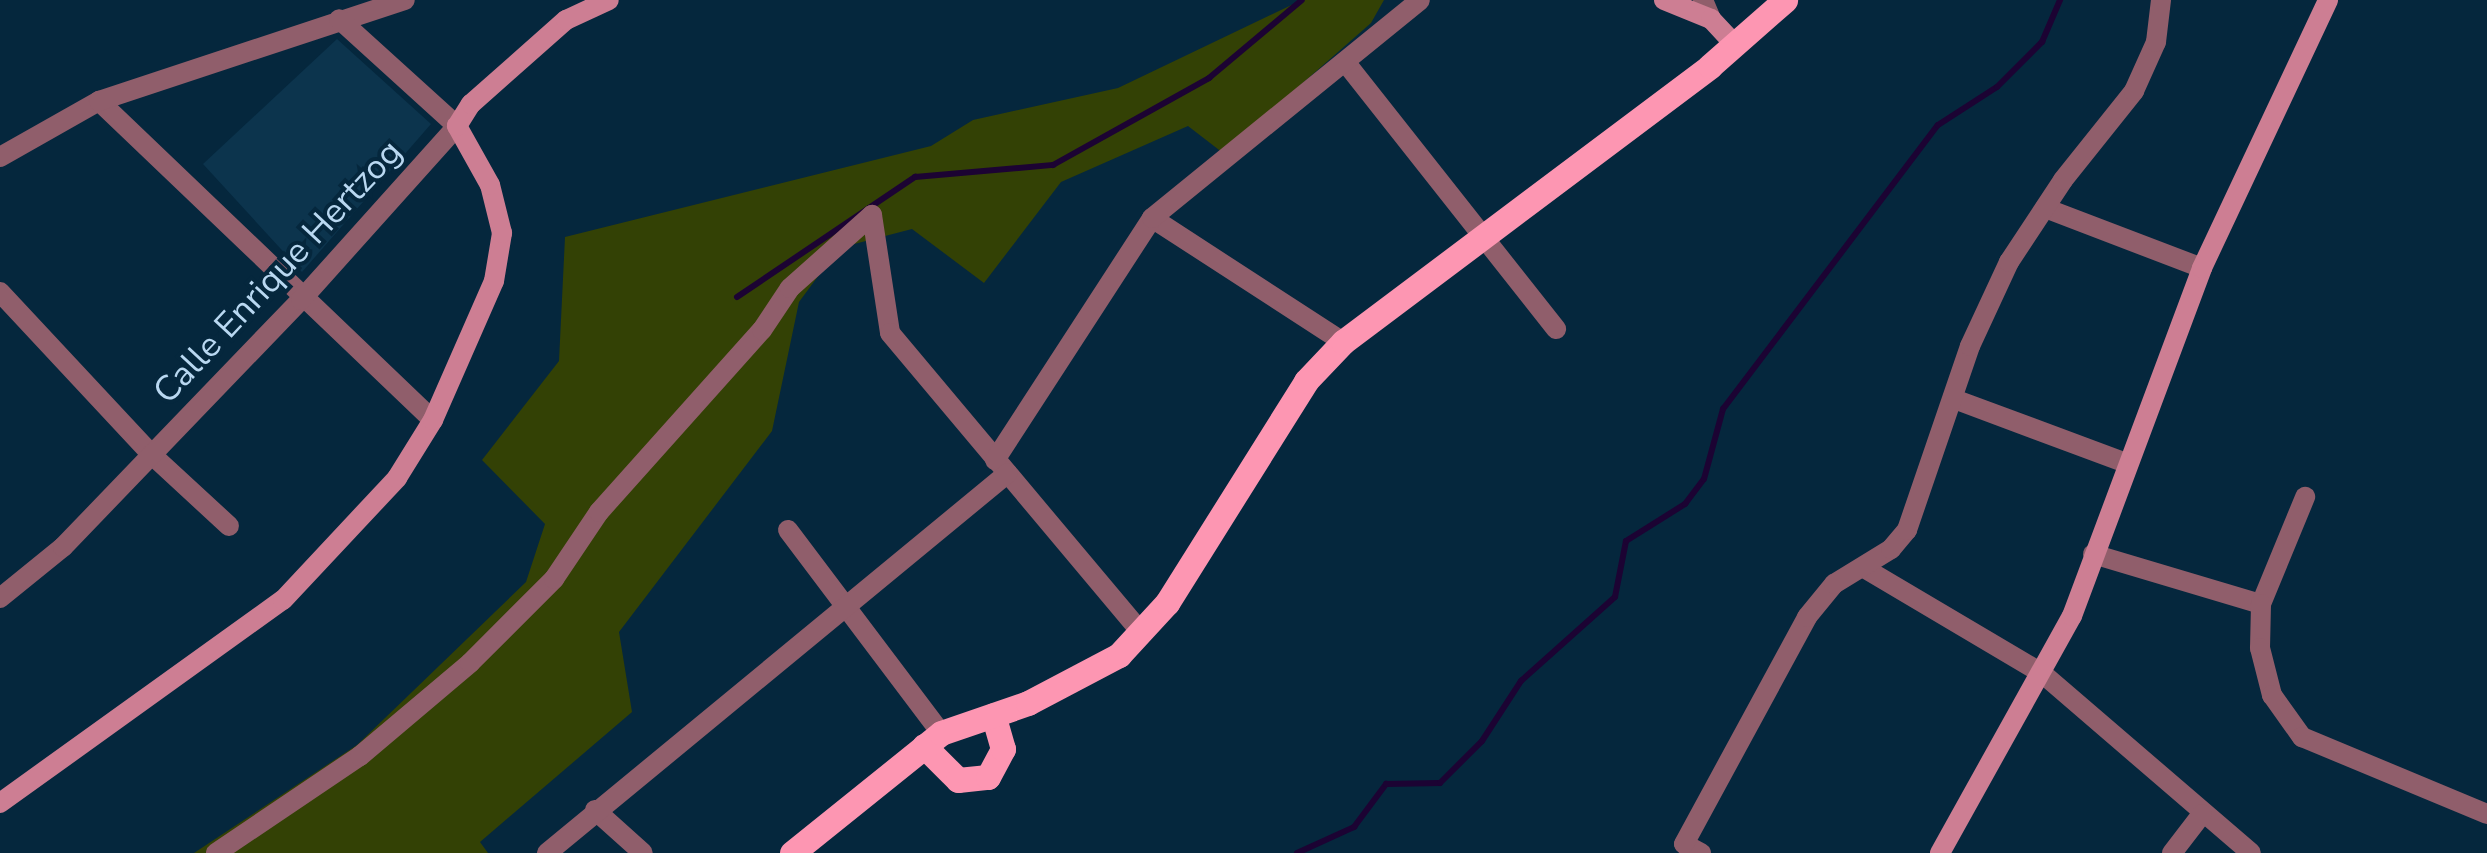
<!DOCTYPE html>
<html>
<head>
<meta charset="utf-8">
<style>
  body { margin:0 }
  #map { position:relative; width:2487px; height:853px; overflow:hidden; background:#05273d; font-family:"Nunito Sans",sans-serif }
  div>[style] { position:absolute }
  .built>* { inset:0; background:#0c344d }
  .green>* { inset:0; background:#334105 }
  .stream>* { height:6px; margin:-3px; padding:0 3px; transform-origin:3px; border-radius:3px; background:#1c0333 }
  .street>* { height:20px; margin:-10px; padding:0 10px; transform-origin:10px; border-radius:10px; background:#905e6b }
  .secondary>* { height:20px; margin:-10px; padding:0 10px; transform-origin:10px; border-radius:10px; background:#cd7e93 }
  .primary>* { height:25px; margin:-12.5px; padding:0 12.5px; transform-origin:12.5px; border-radius:12.5px; background:#fd96b2 }
  span { translate:-50% -50%; white-space:nowrap; text-align:center; line-height:1.15; -webkit-text-stroke:8px #05273d; paint-order:stroke }
  .street-label { font-size:35px; color:#b9d8f1 }
</style>
</head>
<body>
<div id="map">
  <div class="built">
    <div style="clip-path:polygon(337px 39px,431px 124px,302px 272px,203px 164px)"></div>
  </div>
  <div class="green">
    <div style="clip-path:polygon(1302px 0,1384px 0,1371px 23px,1223px 153px,1188px 126px,1061px 182px,984px 283px,912px 229px,839px 248px,799px 302px,772px 431px,619px 632px,632px 712px,480px 842px,488px 853px,194px 853px,357px 745px,526px 582px,545px 524px,482px 460px,559px 361px,565px 237px,931px 146px,973px 120px,1118px 88px)"></div>
  </div>
  <div class="stream">
    <div style="left:737px;top:297px;width:215px;rotate:-34deg"></div>
    <div style="left:915px;top:177px;width:139px;rotate:-5deg"></div>
    <div style="left:1053px;top:165px;width:179px;rotate:-29.1deg"></div>
    <div style="left:1209px;top:78px;width:121px;rotate:-40deg"></div>
    <div style="left:1297px;top:853px;width:63px;rotate:-24.5deg"></div>
    <div style="left:1354px;top:827px;width:54px;rotate:-53.3deg"></div>
    <div style="left:1386px;top:784px;width:54px;rotate:-1.1deg"></div>
    <div style="left:1440px;top:783px;width:59px;rotate:-45deg"></div>
    <div style="left:1482px;top:741px;width:72px;rotate:-57deg"></div>
    <div style="left:1521px;top:681px;width:126px;rotate:-41.8deg"></div>
    <div style="left:1615px;top:597px;width:57px;rotate:-78.9deg"></div>
    <div style="left:1626px;top:541px;width:70px;rotate:-32.1deg"></div>
    <div style="left:1685px;top:504px;width:31px;rotate:-53deg"></div>
    <div style="left:1704px;top:479px;width:73px;rotate:-74.8deg"></div>
    <div style="left:1723px;top:409px;width:356px;rotate:-52.9deg"></div>
    <div style="left:1938px;top:125px;width:70px;rotate:-32.8deg"></div>
    <div style="left:1997px;top:87px;width:64px;rotate:-45deg"></div>
    <div style="left:2042px;top:42px;width:46px;rotate:-66.8deg"></div>
  </div>
  <div class="street">
    <div style="left:1703px;top:0;width:21px;rotate:67deg"></div>
    <div style="left:1346px;top:63px;width:339px;rotate:51.7deg"></div>
    <div style="left:99px;top:101px;width:462px;rotate:43.7deg"></div>
    <div style="left:0;top:157px;width:114px;rotate:-29.5deg"></div>
    <div style="left:99px;top:101px;width:322px;rotate:-18.3deg"></div>
    <div style="left:2045px;top:208px;width:168px;rotate:20.9deg"></div>
    <div style="left:872px;top:215px;width:119px;rotate:81.3deg"></div>
    <div style="left:890px;top:333px;width:392px;rotate:50deg"></div>
    <div style="left:1152px;top:218px;width:228px;rotate:33deg"></div>
    <div style="left:0;top:292px;width:221px;rotate:47deg"></div>
    <div style="left:151px;top:454px;width:106px;rotate:42.7deg"></div>
    <div style="left:1954px;top:399px;width:184px;rotate:20.4deg"></div>
    <div style="left:995px;top:460px;width:288px;rotate:-57deg"></div>
    <div style="left:1152px;top:218px;width:345px;rotate:-39.1deg"></div>
    <div style="left:788px;top:530px;width:254px;rotate:53deg"></div>
    <div style="left:2093px;top:554px;width:175px;rotate:16.6deg"></div>
    <div style="left:2261px;top:604px;width:116px;rotate:-67.6deg"></div>
    <div style="left:1864px;top:568px;width:208px;rotate:30.6deg"></div>
    <div style="left:2043px;top:674px;width:274px;rotate:40.7deg"></div>
    <div style="left:0;top:598px;width:81px;rotate:-39deg"></div>
    <div style="left:63px;top:547px;width:343px;rotate:-46.1deg"></div>
    <div style="left:301px;top:300px;width:234px;rotate:-48.1deg"></div>
    <div style="left:457px;top:126px;width:159px;rotate:-137.8deg"></div>
    <div style="left:2261px;top:604px;width:44px;rotate:91.3deg"></div>
    <div style="left:2260px;top:648px;width:49px;rotate:75.7deg"></div>
    <div style="left:2272px;top:695px;width:52px;rotate:54.5deg"></div>
    <div style="left:2302px;top:737px;width:200px;rotate:22.6deg"></div>
    <div style="left:595px;top:810px;width:64px;rotate:41.9deg"></div>
    <div style="left:216px;top:853px;width:174px;rotate:-34deg"></div>
    <div style="left:360px;top:756px;width:144px;rotate:-40.2deg"></div>
    <div style="left:470px;top:663px;width:119px;rotate:-45deg"></div>
    <div style="left:554px;top:579px;width:81px;rotate:-56.1deg"></div>
    <div style="left:599px;top:512px;width:244px;rotate:-48.2deg"></div>
    <div style="left:762px;top:330px;width:50px;rotate:-56.3deg"></div>
    <div style="left:790px;top:288px;width:110px;rotate:-41.7deg"></div>
    <div style="left:547px;top:853px;width:597px;rotate:-39.5deg"></div>
    <div style="left:1701px;top:853px;width:19px;rotate:-152deg"></div>
    <div style="left:1684px;top:844px;width:258px;rotate:-61.5deg"></div>
    <div style="left:1807px;top:617px;width:43px;rotate:-50.7deg"></div>
    <div style="left:1834px;top:584px;width:67px;rotate:-31.6deg"></div>
    <div style="left:1891px;top:549px;width:25px;rotate:-50deg"></div>
    <div style="left:1907px;top:530px;width:194px;rotate:-71.1deg"></div>
    <div style="left:1970px;top:346px;width:93px;rotate:-65.1deg"></div>
    <div style="left:2009px;top:262px;width:98px;rotate:-56.6deg"></div>
    <div style="left:2063px;top:180px;width:114px;rotate:-51.4deg"></div>
    <div style="left:2134px;top:91px;width:54px;rotate:-65.8deg"></div>
    <div style="left:2156px;top:42px;width:42px;rotate:-83.2deg"></div>
    <div style="left:2172px;top:853px;width:49px;rotate:-52.4deg"></div>
  </div>
  <div class="secondary">
    <div style="left:1664px;top:0;width:51px;rotate:22deg"></div>
    <div style="left:1711px;top:19px;width:33px;rotate:47deg"></div>
    <div style="left:0;top:803px;width:348px;rotate:-35.7deg"></div>
    <div style="left:283px;top:600px;width:167px;rotate:-46.9deg"></div>
    <div style="left:397px;top:478px;width:68px;rotate:-58.2deg"></div>
    <div style="left:433px;top:420px;width:152px;rotate:-66.3deg"></div>
    <div style="left:494px;top:281px;width:49px;rotate:-80.5deg"></div>
    <div style="left:502px;top:233px;width:49px;rotate:-104deg"></div>
    <div style="left:490px;top:185px;width:68px;rotate:-119.2deg"></div>
    <div style="left:457px;top:126px;width:26px;rotate:-58deg"></div>
    <div style="left:471px;top:104px;width:127px;rotate:-41.5deg"></div>
    <div style="left:566px;top:20px;width:47px;rotate:-24.9deg"></div>
    <div style="left:1940px;top:853px;width:271px;rotate:-60.9deg"></div>
    <div style="left:2072px;top:616px;width:371px;rotate:-69.5deg"></div>
    <div style="left:2202px;top:268px;width:296px;rotate:-64.8deg"></div>
  </div>
  <div class="primary">
    <div style="left:924px;top:746px;width:48px;rotate:45deg"></div>
    <div style="left:958px;top:780px;width:30px;rotate:-6deg"></div>
    <div style="left:988px;top:777px;width:32px;rotate:-62deg"></div>
    <div style="left:1003px;top:749px;width:35px;rotate:-106deg"></div>
    <div style="left:792px;top:853px;width:191px;rotate:-38.8deg"></div>
    <div style="left:941px;top:733px;width:92px;rotate:-19deg"></div>
    <div style="left:1028px;top:703px;width:103px;rotate:-27.8deg"></div>
    <div style="left:1119px;top:655px;width:71px;rotate:-47.3deg"></div>
    <div style="left:1167px;top:603px;width:262px;rotate:-57.9deg"></div>
    <div style="left:1306px;top:381px;width:54px;rotate:-46.5deg"></div>
    <div style="left:1343px;top:342px;width:459px;rotate:-36.9deg"></div>
    <div style="left:1710px;top:66px;width:100px;rotate:-41.3deg"></div>
  </div>
  <div class="street-label">
    <span style="left:278px;top:272px;rotate:-47deg">Calle Enrique Hertzog</span>
  </div>
</div>
</body>
</html>
